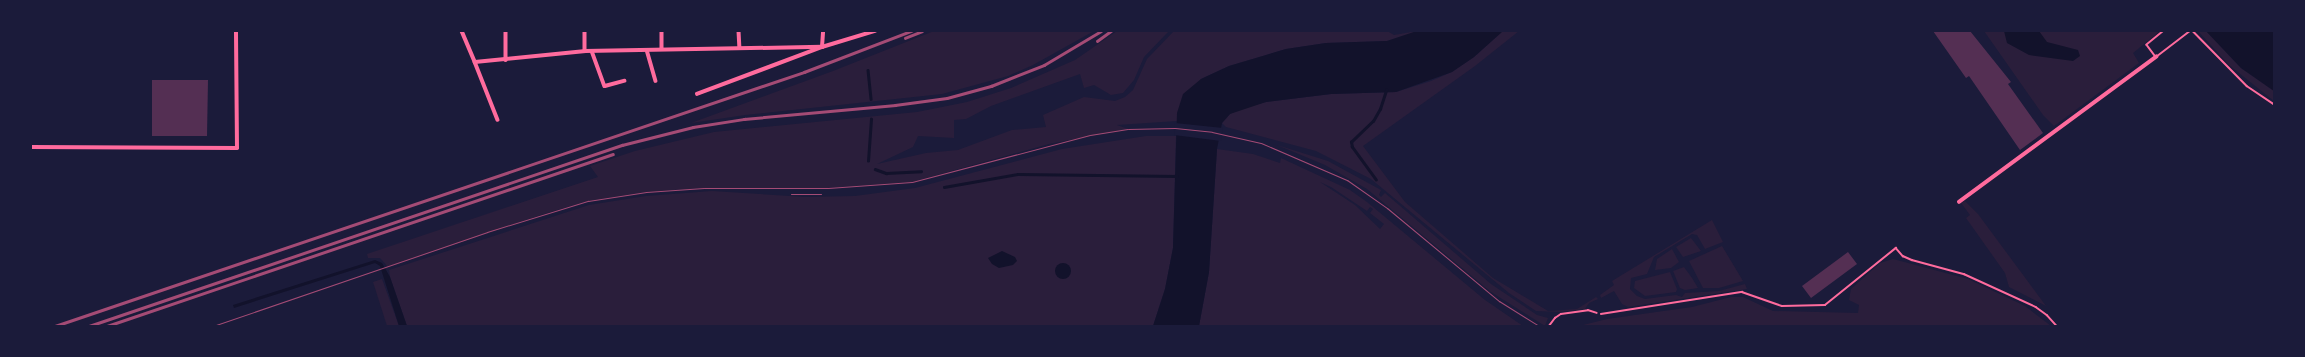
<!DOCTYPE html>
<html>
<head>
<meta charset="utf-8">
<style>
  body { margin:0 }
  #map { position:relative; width:2305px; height:357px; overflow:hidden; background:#1b1b3a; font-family:Literata,serif }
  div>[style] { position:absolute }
  .green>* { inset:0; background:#2a1e3b }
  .water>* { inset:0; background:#12122b }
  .round { border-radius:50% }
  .pier>* { inset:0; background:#1b1b3a }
  .stream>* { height:2.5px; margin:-1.25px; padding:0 1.25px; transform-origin:1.25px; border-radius:1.25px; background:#12122b }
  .building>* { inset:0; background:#542f53 }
  .path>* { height:1.5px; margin:-0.75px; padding:0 0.75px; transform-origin:0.75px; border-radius:0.75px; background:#ff6b9d }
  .service>* { height:1.5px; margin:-0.75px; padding:0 0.75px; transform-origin:0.75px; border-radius:0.75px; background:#ff6b9d }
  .minor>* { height:3.5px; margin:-1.75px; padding:0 1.75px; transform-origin:1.75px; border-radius:1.75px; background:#ff6b9d }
  .tram>* { height:1px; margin:-0.5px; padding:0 0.5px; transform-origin:0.5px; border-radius:0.5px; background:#a44b75 }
  .rail>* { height:2.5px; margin:-1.25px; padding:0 1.25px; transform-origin:1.25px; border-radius:1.25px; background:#a44b75 }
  span { translate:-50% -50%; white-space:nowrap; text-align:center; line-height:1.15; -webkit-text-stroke:4px #1b1b3a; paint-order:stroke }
  .frame { position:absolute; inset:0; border:32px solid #1b1b3a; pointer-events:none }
</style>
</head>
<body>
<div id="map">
  <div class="green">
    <div style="clip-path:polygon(934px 31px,1094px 31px,1033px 65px,1008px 76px,942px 94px,745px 115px,691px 123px,833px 71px)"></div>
    <div style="clip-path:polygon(1117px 31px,1169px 31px,1144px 57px,1134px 80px,1123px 93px,1111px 95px,1094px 85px,1084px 88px,1080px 74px,991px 106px,966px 119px,954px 120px,954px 138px,918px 136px,913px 147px,877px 164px,926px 153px,958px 150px,1012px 130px,1046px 127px,1043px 115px,1084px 97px,1115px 101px,1125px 97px,1133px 90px,1147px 59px,1174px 31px,1387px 31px,1394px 35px,1417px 31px,1387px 41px,1326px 43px,1286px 49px,1229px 66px,1201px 79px,1177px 113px,1177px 121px,1117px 125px,1128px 129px,1049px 144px,912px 182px,828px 188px,704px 188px,646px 192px,588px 201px,544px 214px,388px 267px,380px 258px,368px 258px,367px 254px,598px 177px,590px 166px,635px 151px,714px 132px,917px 112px,967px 102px,1011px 88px,1075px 60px)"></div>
    <div style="clip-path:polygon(1503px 31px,1519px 31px,1475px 66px,1363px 146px,1405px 202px,1493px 278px,1548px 311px,1577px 309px,1596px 297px,1598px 299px,1589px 303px,1585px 309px,1560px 312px,1536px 311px,1509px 293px,1371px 179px,1316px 151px,1226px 127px,1222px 123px,1230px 114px,1239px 109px,1266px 102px,1331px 94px,1396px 92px,1431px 81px,1452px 72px,1474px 57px)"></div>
    <div style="clip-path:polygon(1984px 31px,2160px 31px,2133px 53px,2139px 63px,2054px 126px,2043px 115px)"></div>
    <div style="clip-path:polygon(2198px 31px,2206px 31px,2241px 68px,2274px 91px,2274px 101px,2229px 65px)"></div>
    <div style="clip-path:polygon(1146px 136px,1176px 136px,1173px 248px,1165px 289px,1153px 326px,407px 326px,390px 277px,389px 270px,589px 205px,646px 196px,712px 191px,805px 197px,855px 196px,915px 188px,1062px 149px)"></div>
    <div style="clip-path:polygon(1277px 145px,1328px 161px,1381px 190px,1379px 195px,1381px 197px,1385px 193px,1491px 284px,1537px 315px,1548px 318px,1545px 326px,1491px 292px,1367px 189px,1325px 165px)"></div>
    <div style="clip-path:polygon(evenodd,1217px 149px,1253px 154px,1280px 163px,1281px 158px,1350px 190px,1367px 202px,1485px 300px,1523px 326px,1199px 326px,1209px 272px,1217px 149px,1320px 182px,1331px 187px,1367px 211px,1370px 207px,1373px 209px,1370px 213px,1384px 224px,1380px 229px,1355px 205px,1320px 182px)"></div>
    <div style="clip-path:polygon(1965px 201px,1978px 214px,2046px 306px,2009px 287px,2005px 273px,1966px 218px,1970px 215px,1961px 203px)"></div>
    <div style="clip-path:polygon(1712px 220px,1723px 242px,1705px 249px,1697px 235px,1692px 234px,1654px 257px,1647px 274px,1631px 278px,1630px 289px,1637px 296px,1645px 299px,1676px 295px,1682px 297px,1685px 293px,1719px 291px,1745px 284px,1747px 289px,1628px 307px,1622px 304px,1614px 291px,1601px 298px,1600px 295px,1614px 285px,1612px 281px)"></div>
    <div style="clip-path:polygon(1691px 238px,1701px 251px,1683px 257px,1676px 247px)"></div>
    <div style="clip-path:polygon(1722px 246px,1743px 281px,1719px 288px,1703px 288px,1689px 261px)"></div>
    <div style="clip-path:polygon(1672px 249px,1679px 262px,1671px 268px,1655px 270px,1657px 259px)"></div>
    <div style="clip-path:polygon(1893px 259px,1968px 279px,2025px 306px,2051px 326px,1579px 326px,1607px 319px,1692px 307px,1731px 297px,1743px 297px,1773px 311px,1858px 313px,1859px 305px,1849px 300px,1851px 289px,1880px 263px)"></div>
    <div style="clip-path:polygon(1684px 267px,1692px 278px,1698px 288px,1685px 290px,1680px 288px,1673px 271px)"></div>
    <div style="clip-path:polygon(1670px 272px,1677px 289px,1676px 292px,1645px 296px,1634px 288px,1635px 281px)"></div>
    <div style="clip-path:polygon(382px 279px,399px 326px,387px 326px,373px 282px)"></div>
  </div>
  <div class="water">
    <div style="clip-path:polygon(1417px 31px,1503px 31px,1474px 57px,1452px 72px,1396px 92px,1331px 94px,1266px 102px,1230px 114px,1222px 123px,1217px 149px,1209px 272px,1199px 326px,1153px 326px,1165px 289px,1173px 248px,1177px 113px,1183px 94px,1201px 79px,1229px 66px,1286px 49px,1326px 43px,1387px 41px)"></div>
    <div style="clip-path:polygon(2004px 31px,2039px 31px,2047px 42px,2078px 50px,2080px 56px,2073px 61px,2029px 55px,2007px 43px)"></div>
    <div style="clip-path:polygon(2206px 31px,2274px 31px,2274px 91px,2241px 68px)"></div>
    <div style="clip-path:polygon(1002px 251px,1015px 257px,1017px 261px,1013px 265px,999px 268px,992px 264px,988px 258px)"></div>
    <div style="clip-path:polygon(375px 260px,382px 263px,390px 277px,407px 326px,399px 326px,380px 266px,375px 263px,234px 308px,233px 305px)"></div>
    <div class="round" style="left:1055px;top:263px;width:16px;height:16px"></div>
  </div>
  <div class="pier">
    <div style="clip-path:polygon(1175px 123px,1223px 128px,1221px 141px,1174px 135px)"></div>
  </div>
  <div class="stream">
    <div style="left:868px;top:70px;width:29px;rotate:84deg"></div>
    <div style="left:868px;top:161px;width:42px;rotate:-85.9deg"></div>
    <div style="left:875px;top:169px;width:12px;rotate:20deg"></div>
    <div style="left:886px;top:173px;width:35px;rotate:-3deg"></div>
    <div style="left:1376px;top:180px;width:41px;rotate:-126deg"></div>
    <div style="left:1352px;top:147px;width:5px;rotate:-101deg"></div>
    <div style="left:1351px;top:142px;width:30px;rotate:-44deg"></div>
    <div style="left:1373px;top:121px;width:14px;rotate:-60deg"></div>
    <div style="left:1380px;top:109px;width:20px;rotate:-72deg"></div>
    <div style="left:944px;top:187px;width:75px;rotate:-10deg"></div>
    <div style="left:1018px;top:174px;width:159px;rotate:0.7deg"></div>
  </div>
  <div class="building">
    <div style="clip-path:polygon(1933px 31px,1970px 31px,2011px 82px,2008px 84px,2043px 133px,2020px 150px,1969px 76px,1966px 78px)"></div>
    <div style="clip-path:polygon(152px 80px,208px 80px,207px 136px,152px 136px)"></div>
    <div style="clip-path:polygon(1848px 252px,1857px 264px,1811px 298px,1802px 286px)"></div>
  </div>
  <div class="path">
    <div style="left:1549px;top:326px;width:10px;rotate:-53deg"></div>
    <div style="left:1555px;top:318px;width:7px;rotate:-34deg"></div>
    <div style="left:1561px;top:314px;width:27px;rotate:-8deg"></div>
    <div style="left:1588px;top:310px;width:9px;rotate:18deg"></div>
  </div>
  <div class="service">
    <div style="left:2164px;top:31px;width:22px;rotate:141deg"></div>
    <div style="left:2147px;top:45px;width:15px;rotate:53deg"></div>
    <div style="left:2156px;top:57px;width:43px;rotate:-37.4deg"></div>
    <div style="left:2193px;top:31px;width:77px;rotate:45.5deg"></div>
    <div style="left:2247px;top:86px;width:32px;rotate:34deg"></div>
    <div style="left:1601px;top:314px;width:143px;rotate:-8.9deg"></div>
    <div style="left:1742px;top:292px;width:42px;rotate:19.3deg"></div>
    <div style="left:1782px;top:306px;width:43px;rotate:-1.3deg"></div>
    <div style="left:1825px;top:305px;width:91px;rotate:-38.8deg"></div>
    <div style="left:1896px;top:248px;width:11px;rotate:49deg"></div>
    <div style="left:1903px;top:256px;width:10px;rotate:24deg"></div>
    <div style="left:1912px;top:260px;width:54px;rotate:15.1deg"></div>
    <div style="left:1964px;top:274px;width:79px;rotate:24.6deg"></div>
    <div style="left:2036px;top:307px;width:14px;rotate:36deg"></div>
    <div style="left:2047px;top:315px;width:15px;rotate:48deg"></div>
  </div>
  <div class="minor">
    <div style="left:462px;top:31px;width:34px;rotate:67deg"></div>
    <div style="left:475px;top:62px;width:111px;rotate:-5.7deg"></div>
    <div style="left:585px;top:51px;width:237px;rotate:-1deg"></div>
    <div style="left:822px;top:47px;width:16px;rotate:-86deg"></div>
    <div style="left:506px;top:31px;width:29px;rotate:90deg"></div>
    <div style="left:585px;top:31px;width:20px;rotate:90deg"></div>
    <div style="left:662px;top:31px;width:18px;rotate:90deg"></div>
    <div style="left:739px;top:31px;width:17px;rotate:87deg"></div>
    <div style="left:647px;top:50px;width:32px;rotate:74deg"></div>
    <div style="left:592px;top:51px;width:37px;rotate:70deg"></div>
    <div style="left:605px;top:86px;width:20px;rotate:-15deg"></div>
    <div style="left:475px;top:62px;width:62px;rotate:68.4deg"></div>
    <div style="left:697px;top:94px;width:134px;rotate:-20.6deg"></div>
    <div style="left:822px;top:47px;width:55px;rotate:-16.8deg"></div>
    <div style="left:31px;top:147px;width:206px;rotate:0.3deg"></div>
    <div style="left:237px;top:148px;width:117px;rotate:-90.5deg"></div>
    <div style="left:1959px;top:202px;width:245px;rotate:-36.4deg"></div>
  </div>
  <div class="tram">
    <div style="left:791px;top:194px;width:30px"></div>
    <div style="left:213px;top:326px;width:290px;rotate:-18.9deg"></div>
    <div style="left:487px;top:232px;width:106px;rotate:-17.1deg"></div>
    <div style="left:588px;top:201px;width:59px;rotate:-8.8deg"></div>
    <div style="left:646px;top:192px;width:58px;rotate:-3.9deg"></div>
    <div style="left:704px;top:188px;width:124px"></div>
    <div style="left:828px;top:188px;width:84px;rotate:-4.1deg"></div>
    <div style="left:912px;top:182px;width:184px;rotate:-14.8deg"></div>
    <div style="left:1090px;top:135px;width:38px;rotate:-9deg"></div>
    <div style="left:1128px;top:129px;width:47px;rotate:-1.2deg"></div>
    <div style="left:1175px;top:128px;width:37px;rotate:6deg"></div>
    <div style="left:1212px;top:132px;width:50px;rotate:12.7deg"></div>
    <div style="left:1261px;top:143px;width:94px;rotate:23.3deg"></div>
    <div style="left:1347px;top:180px;width:49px;rotate:35deg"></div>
    <div style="left:1387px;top:208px;width:146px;rotate:39.7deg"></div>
    <div style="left:1499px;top:301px;width:47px;rotate:32deg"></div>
  </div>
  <div class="rail">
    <div style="left:905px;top:38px;width:18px;rotate:-22deg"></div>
    <div style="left:1097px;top:41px;width:17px;rotate:-36deg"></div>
    <div style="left:55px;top:326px;width:791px;rotate:-18.73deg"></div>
    <div style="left:804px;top:72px;width:115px;rotate:-21deg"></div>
    <div style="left:89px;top:326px;width:563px;rotate:-18.76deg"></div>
    <div style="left:622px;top:145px;width:73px;rotate:-14.2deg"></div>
    <div style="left:693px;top:127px;width:52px;rotate:-8.9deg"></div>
    <div style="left:744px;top:119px;width:152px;rotate:-5.3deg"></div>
    <div style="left:895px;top:105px;width:52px;rotate:-7.7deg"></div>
    <div style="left:947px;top:98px;width:46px;rotate:-15.3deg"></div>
    <div style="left:991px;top:86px;width:57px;rotate:-21.6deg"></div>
    <div style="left:1044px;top:65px;width:66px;rotate:-30.8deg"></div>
    <div style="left:107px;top:326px;width:534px;rotate:-18.77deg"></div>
  </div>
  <div class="frame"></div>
</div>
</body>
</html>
